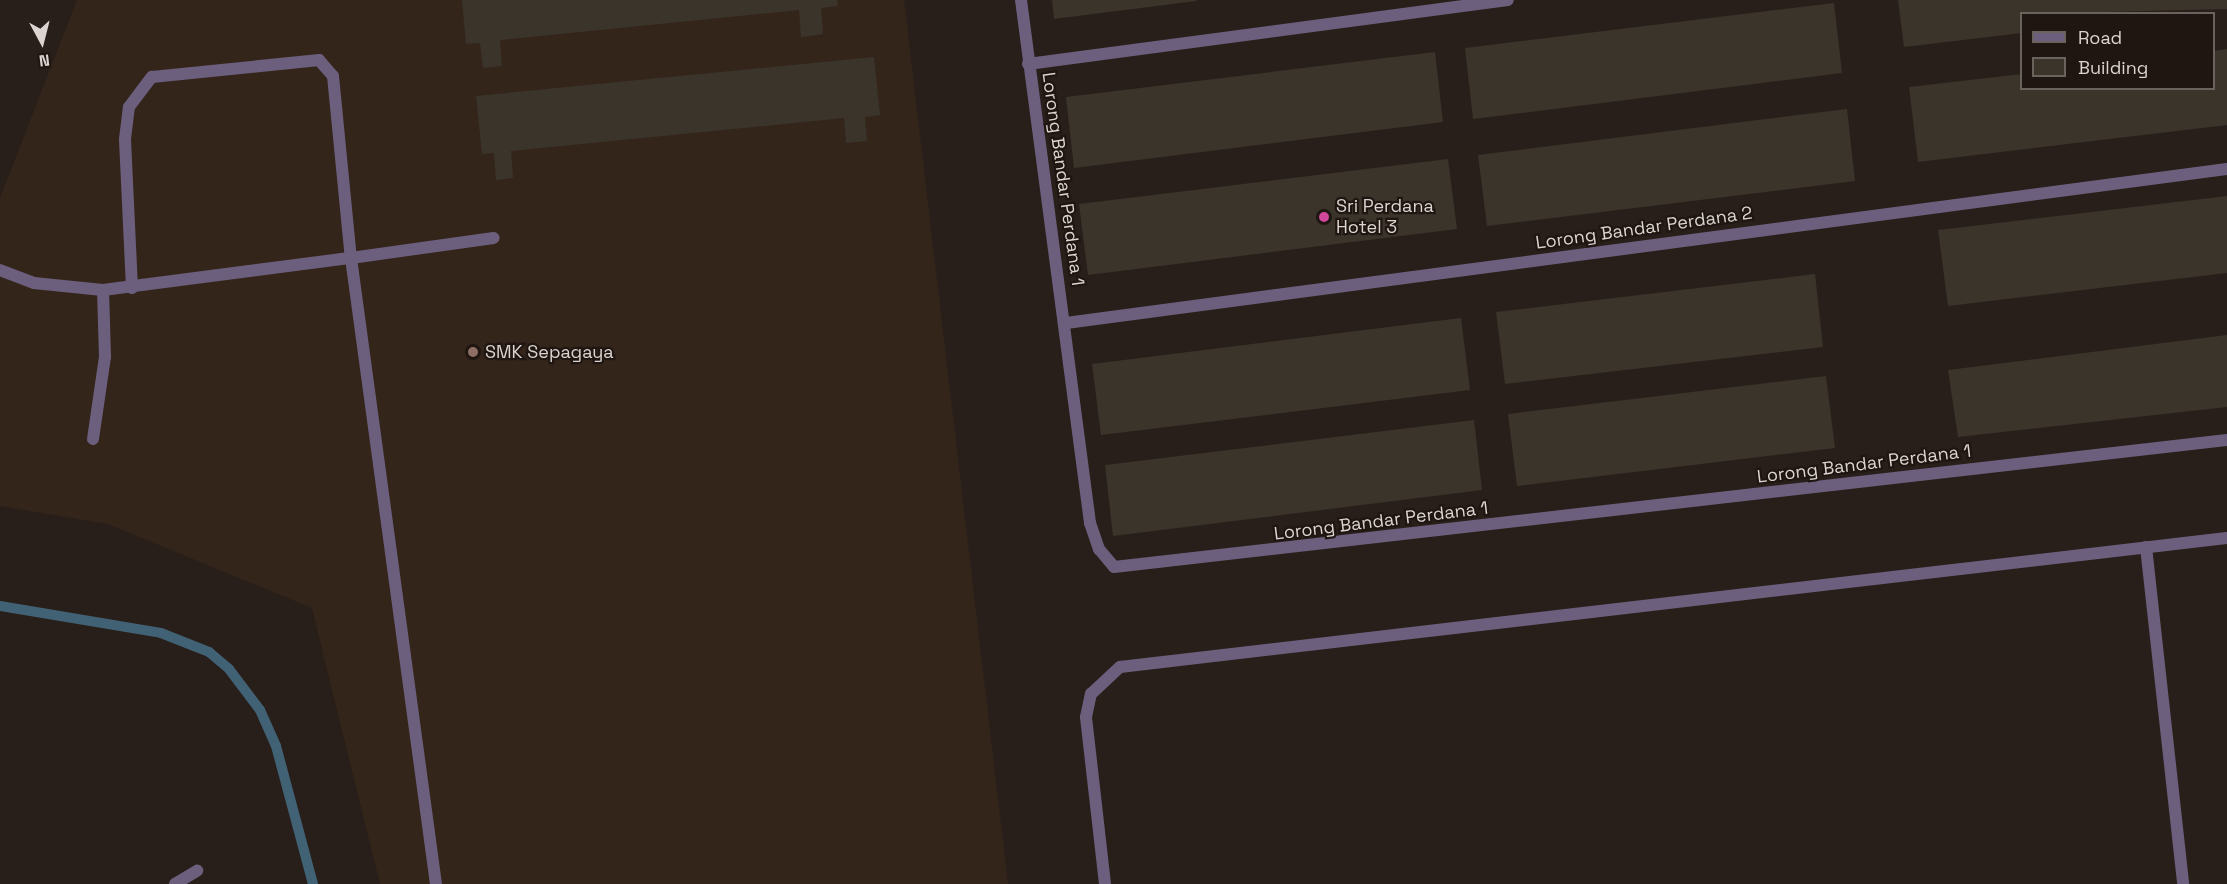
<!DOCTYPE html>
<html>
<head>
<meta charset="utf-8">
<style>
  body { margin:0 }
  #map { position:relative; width:2227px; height:884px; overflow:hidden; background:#291f1a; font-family:"Space Grotesk",sans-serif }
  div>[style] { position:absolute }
  .built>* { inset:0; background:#34251b }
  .stream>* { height:10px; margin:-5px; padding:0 5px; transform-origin:5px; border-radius:5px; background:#416175 }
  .building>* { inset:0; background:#3b342b }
  .service>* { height:12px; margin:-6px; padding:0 6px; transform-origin:6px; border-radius:6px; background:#6c5f7d }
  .minor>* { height:12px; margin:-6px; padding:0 6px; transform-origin:6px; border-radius:6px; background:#6c5f7d }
  .dots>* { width:16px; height:16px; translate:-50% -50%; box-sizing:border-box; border:3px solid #1f1611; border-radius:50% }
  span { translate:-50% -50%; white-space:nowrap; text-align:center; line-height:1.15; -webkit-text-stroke:4.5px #1f1611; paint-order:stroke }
  .street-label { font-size:18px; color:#dbd4d0 }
  .poi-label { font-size:18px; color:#dbd4d0 }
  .left { translate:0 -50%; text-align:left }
  .legend { position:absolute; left:2020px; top:12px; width:195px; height:78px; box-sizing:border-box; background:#1f1611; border:2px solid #6a625d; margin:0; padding:8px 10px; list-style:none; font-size:18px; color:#dbd4d0 }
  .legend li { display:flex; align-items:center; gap:12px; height:30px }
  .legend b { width:30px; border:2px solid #6a625d }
  .north { position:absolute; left:12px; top:12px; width:60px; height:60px; -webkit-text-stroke:4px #1f1611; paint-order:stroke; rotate:173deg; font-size:16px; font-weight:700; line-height:24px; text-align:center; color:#dbd4d0 }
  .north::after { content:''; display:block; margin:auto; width:21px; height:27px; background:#dbd4d0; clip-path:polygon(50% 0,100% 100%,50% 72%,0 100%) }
</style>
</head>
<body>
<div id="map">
  <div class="built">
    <div style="clip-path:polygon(77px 0,904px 0,1008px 884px,380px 884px,312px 608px,108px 524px,0 506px,0 198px)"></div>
  </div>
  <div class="stream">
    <div style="left:0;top:606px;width:163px;rotate:9.5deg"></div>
    <div style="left:161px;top:633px;width:52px;rotate:21.6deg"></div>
    <div style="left:209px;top:652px;width:26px;rotate:40deg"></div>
    <div style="left:229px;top:669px;width:51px;rotate:52.9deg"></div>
    <div style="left:260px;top:710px;width:39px;rotate:66deg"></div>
    <div style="left:276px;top:746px;width:143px;rotate:75deg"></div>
  </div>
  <div class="building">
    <div style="clip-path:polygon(462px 0,837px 0,838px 6px,821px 8px,823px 34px,801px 37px,799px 10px,500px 40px,502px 66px,483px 68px,480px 43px,466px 44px)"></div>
    <div style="clip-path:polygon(1052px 0,1196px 0,1196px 1px,1054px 19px)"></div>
    <div style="clip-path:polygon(1898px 0,2227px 0,2227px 9px,2022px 14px,2022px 33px,1904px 47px)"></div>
    <div style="clip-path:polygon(1834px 3px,1842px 73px,1473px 119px,1465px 48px)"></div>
    <div style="clip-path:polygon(2227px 49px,2227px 125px,1918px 162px,1909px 87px,2022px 74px,2022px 88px,2214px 88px,2214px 51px)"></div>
    <div style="clip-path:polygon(1435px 52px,1443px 122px,1074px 168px,1066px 97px)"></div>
    <div style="clip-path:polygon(874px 57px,880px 115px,865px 117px,867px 141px,846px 143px,844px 118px,511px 151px,513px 178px,496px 180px,494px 153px,482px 154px,476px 96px)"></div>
    <div style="clip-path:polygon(1847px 109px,1855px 181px,1487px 226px,1478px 155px)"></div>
    <div style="clip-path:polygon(1448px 159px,1457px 229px,1088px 275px,1079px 204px)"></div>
    <div style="clip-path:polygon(2227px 196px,2227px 273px,1948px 306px,1938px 230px)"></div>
    <div style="clip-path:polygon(1815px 274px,1823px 347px,1505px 384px,1496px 312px)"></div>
    <div style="clip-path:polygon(1461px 318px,1470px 390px,1101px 435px,1092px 364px)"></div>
    <div style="clip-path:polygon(2227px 335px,2227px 407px,1958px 437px,1948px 370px)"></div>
    <div style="clip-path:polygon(1826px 376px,1835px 448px,1517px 486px,1508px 414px)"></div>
    <div style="clip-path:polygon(1474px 420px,1482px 490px,1113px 536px,1105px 465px)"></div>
  </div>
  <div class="service">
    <div style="left:0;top:270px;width:36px;rotate:21deg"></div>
    <div style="left:34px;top:283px;width:69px;rotate:5.8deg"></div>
    <div style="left:103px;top:290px;width:250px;rotate:-7.4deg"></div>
    <div style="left:351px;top:258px;width:632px;rotate:82.27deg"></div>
    <div style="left:132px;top:288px;width:149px;rotate:-92.7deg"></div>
    <div style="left:125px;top:139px;width:32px;rotate:-83deg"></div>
    <div style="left:129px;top:107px;width:38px;rotate:-53deg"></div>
    <div style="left:152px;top:77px;width:168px;rotate:-5.8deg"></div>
    <div style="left:319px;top:60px;width:21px;rotate:49deg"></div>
    <div style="left:333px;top:76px;width:183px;rotate:84.4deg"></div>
    <div style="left:351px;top:258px;width:144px;rotate:-8deg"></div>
    <div style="left:93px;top:439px;width:83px;rotate:-81.7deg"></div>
    <div style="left:105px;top:357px;width:67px;rotate:-91.7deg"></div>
  </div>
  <div class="minor">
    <div style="left:1021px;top:0;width:528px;rotate:82.48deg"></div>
    <div style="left:1090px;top:523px;width:28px;rotate:71deg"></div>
    <div style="left:1099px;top:549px;width:23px;rotate:50deg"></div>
    <div style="left:1114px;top:567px;width:1120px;rotate:-6.51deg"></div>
    <div style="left:1028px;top:64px;width:484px;rotate:-7.6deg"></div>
    <div style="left:1066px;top:323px;width:1171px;rotate:-7.56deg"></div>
    <div style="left:2146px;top:547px;width:339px;rotate:83.7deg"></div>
    <div style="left:175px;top:884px;width:26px;rotate:-31deg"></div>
    <div style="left:1105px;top:884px;width:168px;rotate:-96.5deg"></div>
    <div style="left:1086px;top:717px;width:24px;rotate:-78deg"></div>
    <div style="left:1091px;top:694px;width:40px;rotate:-43deg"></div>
    <div style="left:1120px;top:667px;width:1114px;rotate:-6.65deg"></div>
  </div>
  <div class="dots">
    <div style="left:1324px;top:217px;background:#d1479c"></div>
    <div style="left:473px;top:352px;background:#8d6e63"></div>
  </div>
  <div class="street-label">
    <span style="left:1063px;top:179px;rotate:82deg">Lorong Bandar Perdana 1</span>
    <span style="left:1644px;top:228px;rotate:-8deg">Lorong Bandar Perdana 2</span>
    <span style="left:1864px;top:464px;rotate:-7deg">Lorong Bandar Perdana 1</span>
    <span style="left:1381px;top:521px;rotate:-7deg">Lorong Bandar Perdana 1</span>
  </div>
  <div class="poi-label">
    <span class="left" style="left:1336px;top:217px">Sri Perdana<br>Hotel 3</span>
    <span class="left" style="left:485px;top:352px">SMK Sepagaya</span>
  </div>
  <ul class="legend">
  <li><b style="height:8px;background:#6c5f7d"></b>Road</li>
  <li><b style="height:16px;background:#3b342b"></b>Building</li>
  </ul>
  <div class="north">N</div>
</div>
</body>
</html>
